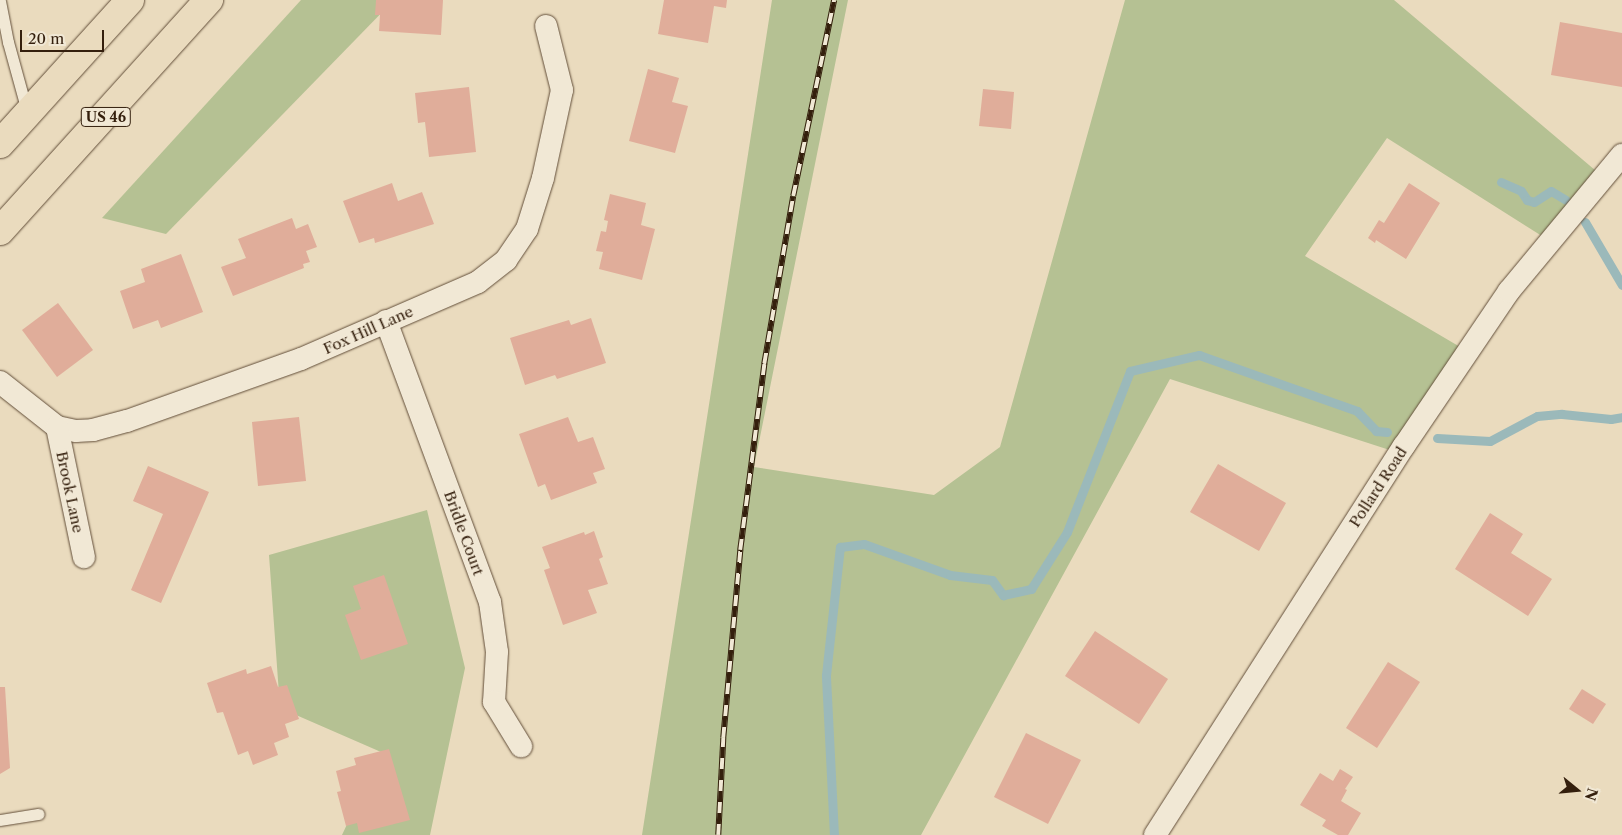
<!DOCTYPE html>
<html>
<head>
<meta charset="utf-8">
<style>
  body { margin:0 }
  #map { position:relative; width:1622px; height:835px; overflow:hidden; background:#eadbbe; font-family:"Libre Caslon Text",serif }
  div>[style] { position:absolute }
  .green>* { inset:0; background:#b5c193 }
  .stream>* { height:9px; margin:-4.5px; padding:0 4.5px; transform-origin:4.5px; border-radius:4.5px; background:#9bb9ba }
  .building>* { inset:0; background:#e0ad9a }
  .roads { filter:drop-shadow(0 0 1px #624e39) drop-shadow(0 0 1px #624e39) }
  .service>* { height:11px; margin:-5.5px; padding:0 5.5px; transform-origin:5.5px; border-radius:5.5px; background:#f1e8d5 }
  .minor>* { height:22px; margin:-11px; padding:0 11px; transform-origin:11px; border-radius:11px; background:#f1e8d5 }
  .trunk>* { height:28px; margin:-14px; padding:0 14px; transform-origin:14px; border-radius:14px; background:#eadbbe }
  .rail>* { height:5.5px; margin-top:-2.75px; transform-origin:0; background:repeating-linear-gradient(90deg,#f1e8d5 0 11px,#341f0d 0 22px); box-sizing:border-box; border-block:1px solid #341f0d }
  span { translate:-50% -50%; white-space:nowrap; text-align:center; line-height:1.15; -webkit-text-stroke:4.5px #f1e8d5; paint-order:stroke }
  .shield-label span { padding:1px 4px; background:#f1e8d5; border:1px solid; border-radius:4px; -webkit-text-stroke-width:0 }
  .shield-label { font-size:14px; color:#341f0d; font-weight:700 }
  .street-label { font-size:15px; color:#341f0d }
  .north { position:absolute; left:1552px; top:765px; width:50px; height:50px; -webkit-text-stroke:4px #f1e8d5; paint-order:stroke; rotate:107deg; font-size:14px; font-weight:700; line-height:20px; text-align:center; color:#341f0d }
  .north::after { content:''; display:block; margin:auto; width:18px; height:22px; background:#341f0d; clip-path:polygon(50% 0,100% 100%,50% 72%,0 100%) }
  .scale { position:absolute; left:20px; top:30px; width:84px; height:22px; box-sizing:border-box; border:2px solid #341f0d; border-top:0; padding-left:6px; font-size:15px; line-height:18px; white-space:nowrap; color:#341f0d; -webkit-text-stroke:4px #f1e8d5; paint-order:stroke }
</style>
</head>
<body>
<div id="map">
  <div class="green">
    <div style="clip-path:polygon(301px 0,394px 0,166px 234px,102px 218px)"></div>
    <div style="clip-path:polygon(772px 0,848px 0,754px 467px,934px 495px,1000px 447px,1125px 0,1394px 0,1602px 176px,1553px 243px,1387px 138px,1305px 256px,1467px 351px,1402px 454px,1170px 379px,921px 835px,642px 835px)"></div>
    <div style="clip-path:polygon(427px 510px,465px 668px,430px 835px,342px 835px,381px 752px,280px 708px,269px 555px)"></div>
  </div>
  <div class="stream">
    <div style="left:1501px;top:182px;width:22px;rotate:24deg"></div>
    <div style="left:1521px;top:191px;width:11px;rotate:56deg"></div>
    <div style="left:1527px;top:200px;width:7px;rotate:16deg"></div>
    <div style="left:1534px;top:202px;width:20px;rotate:-33deg"></div>
    <div style="left:1551px;top:191px;width:17px;rotate:31deg"></div>
    <div style="left:1585px;top:222px;width:73px;rotate:59.6deg"></div>
    <div style="left:1437px;top:438px;width:53px;rotate:3.2deg"></div>
    <div style="left:1490px;top:441px;width:53px;rotate:-28deg"></div>
    <div style="left:1537px;top:416px;width:25px;rotate:-5deg"></div>
    <div style="left:1562px;top:414px;width:49px;rotate:5.8deg"></div>
    <div style="left:1611px;top:419px;width:11px;rotate:-10deg"></div>
    <div style="left:834px;top:835px;width:160px;rotate:-92.9deg"></div>
    <div style="left:826px;top:675px;width:129px;rotate:-83.8deg"></div>
    <div style="left:840px;top:547px;width:24px;rotate:-7deg"></div>
    <div style="left:864px;top:544px;width:91px;rotate:19.8deg"></div>
    <div style="left:950px;top:575px;width:42px;rotate:6.8deg"></div>
    <div style="left:992px;top:580px;width:19px;rotate:54deg"></div>
    <div style="left:1003px;top:595px;width:29px;rotate:-12deg"></div>
    <div style="left:1031px;top:589px;width:67px;rotate:-57.7deg"></div>
    <div style="left:1067px;top:532px;width:173px;rotate:-68.6deg"></div>
    <div style="left:1130px;top:371px;width:71px;rotate:-13.1deg"></div>
    <div style="left:1199px;top:355px;width:168px;rotate:19.5deg"></div>
    <div style="left:1357px;top:411px;width:28px;rotate:46deg"></div>
    <div style="left:1376px;top:431px;width:11px;rotate:5deg"></div>
  </div>
  <div class="building">
    <div style="clip-path:polygon(376px 0,443px 0,441px 35px,379px 31px,380px 15px,375px 15px)"></div>
    <div style="clip-path:polygon(664px 0,727px 0,726px 8px,714px 6px,708px 43px,658px 34px)"></div>
    <div style="clip-path:polygon(1560px 22px,1622px 33px,1622px 87px,1551px 75px)"></div>
    <div style="clip-path:polygon(648px 69px,679px 78px,672px 102px,688px 106px,675px 153px,629px 141px)"></div>
    <div style="clip-path:polygon(469px 87px,476px 152px,429px 157px,425px 122px,418px 123px,415px 93px)"></div>
    <div style="clip-path:polygon(983px 89px,1014px 92px,1011px 129px,979px 126px)"></div>
    <div style="clip-path:polygon(392px 183px,398px 201px,422px 192px,434px 224px,375px 243px,374px 238px,359px 243px,343px 201px)"></div>
    <div style="clip-path:polygon(1409px 183px,1440px 203px,1406px 259px,1376px 240px,1375px 243px,1368px 238px,1379px 220px,1384px 223px)"></div>
    <div style="clip-path:polygon(610px 194px,646px 203px,641px 225px,655px 229px,642px 280px,599px 269px,603px 252px,596px 251px,601px 231px,606px 232px,608px 221px,604px 220px)"></div>
    <div style="clip-path:polygon(292px 218px,296px 229px,308px 224px,317px 247px,306px 251px,310px 262px,303px 264px,304px 268px,233px 296px,221px 267px,246px 258px,238px 239px)"></div>
    <div style="clip-path:polygon(181px 254px,203px 312px,161px 328px,158px 320px,133px 329px,120px 291px,145px 282px,141px 269px)"></div>
    <div style="clip-path:polygon(58px 303px,93px 350px,57px 377px,22px 330px)"></div>
    <div style="clip-path:polygon(591px 318px,606px 363px,557px 379px,555px 375px,525px 385px,510px 338px,569px 320px,571px 325px)"></div>
    <div style="clip-path:polygon(299px 417px,306px 481px,258px 486px,252px 422px)"></div>
    <div style="clip-path:polygon(568px 417px,578px 442px,593px 437px,605px 469px,593px 473px,597px 483px,551px 500px,545px 484px,538px 487px,519px 434px)"></div>
    <div style="clip-path:polygon(1218px 464px,1286px 503px,1259px 551px,1190px 512px)"></div>
    <div style="clip-path:polygon(148px 466px,209px 492px,161px 603px,131px 590px,163px 514px,133px 501px)"></div>
    <div style="clip-path:polygon(1490px 513px,1523px 534px,1511px 553px,1552px 579px,1528px 616px,1455px 569px)"></div>
    <div style="clip-path:polygon(594px 531px,603px 557px,599px 559px,608px 584px,588px 590px,597px 613px,563px 625px,544px 570px,550px 568px,542px 547px,584px 532px,585px 535px)"></div>
    <div style="clip-path:polygon(384px 575px,408px 644px,361px 660px,345px 615px,361px 609px,353px 586px)"></div>
    <div style="clip-path:polygon(1095px 631px,1168px 679px,1139px 724px,1065px 676px)"></div>
    <div style="clip-path:polygon(1388px 662px,1420px 682px,1377px 748px,1346px 728px)"></div>
    <div style="clip-path:polygon(271px 666px,278px 687px,287px 685px,299px 719px,285px 724px,289px 737px,274px 743px,278px 755px,253px 765px,248px 751px,238px 755px,223px 712px,217px 713px,207px 683px,246px 669px,247px 674px)"></div>
    <div style="clip-path:polygon(0 687px,5px 687px,10px 768px,0 774px)"></div>
    <div style="clip-path:polygon(1582px 689px,1606px 704px,1593px 724px,1569px 709px)"></div>
    <div style="clip-path:polygon(1026px 733px,1081px 760px,1048px 824px,994px 797px)"></div>
    <div style="clip-path:polygon(389px 749px,410px 820px,359px 833px,357px 823px,346px 826px,337px 792px,341px 791px,336px 771px,356px 765px,354px 758px)"></div>
    <div style="clip-path:polygon(1340px 769px,1353px 777px,1345px 789px,1347px 790px,1341px 801px,1361px 813px,1348px 835px,1338px 835px,1322px 826px,1326px 820px,1300px 805px,1320px 773px,1333px 781px)"></div>
  </div>
  <div class="roads">
    <div class="service">
      <div style="left:0;top:1px;width:42px;rotate:79deg"></div>
      <div style="left:8px;top:42px;width:72px;rotate:74.6deg"></div>
      <div style="left:0;top:820px;width:39px;rotate:-9deg"></div>
    </div>
    <div class="minor">
      <div style="left:386px;top:321px;width:300px;rotate:69.7deg"></div>
      <div style="left:490px;top:602px;width:50px;rotate:82deg"></div>
      <div style="left:497px;top:652px;width:50px;rotate:93.4deg"></div>
      <div style="left:494px;top:702px;width:52px;rotate:58.5deg"></div>
      <div style="left:0;top:382px;width:73px;rotate:38.3deg"></div>
      <div style="left:57px;top:427px;width:19px;rotate:12deg"></div>
      <div style="left:76px;top:431px;width:17px;rotate:-3deg"></div>
      <div style="left:93px;top:430px;width:35px;rotate:-15deg"></div>
      <div style="left:127px;top:421px;width:185px;rotate:-19.6deg"></div>
      <div style="left:301px;top:359px;width:193px;rotate:-23.5deg"></div>
      <div style="left:478px;top:282px;width:36px;rotate:-38deg"></div>
      <div style="left:506px;top:260px;width:37px;rotate:-56deg"></div>
      <div style="left:527px;top:229px;width:53px;rotate:-72.6deg"></div>
      <div style="left:543px;top:178px;width:90px;rotate:-77.8deg"></div>
      <div style="left:562px;top:90px;width:66px;rotate:-104deg"></div>
      <div style="left:57px;top:427px;width:133px;rotate:78.3deg"></div>
      <div style="left:1155px;top:835px;width:462px;rotate:-57.4deg"></div>
      <div style="left:1404px;top:446px;width:187px;rotate:-55.9deg"></div>
      <div style="left:1509px;top:291px;width:177px;rotate:-50.3deg"></div>
    </div>
    <div class="trunk">
      <div style="left:0;top:144px;width:194px;rotate:-47.9deg"></div>
      <div style="left:0;top:231px;width:312px;rotate:-47.9deg"></div>
    </div>
  </div>
  <div class="rail">
    <div style="left:718px;top:835px;width:97px;rotate:-87deg"></div>
    <div style="left:723px;top:738px;width:189px;rotate:-84.8deg"></div>
    <div style="left:740px;top:550px;width:188px;rotate:-82.6deg"></div>
    <div style="left:764px;top:364px;width:170px;rotate:-80.2deg"></div>
    <div style="left:793px;top:196px;width:200px;rotate:-78.2deg"></div>
  </div>
  <div class="shield-label">
    <span style="left:106px;top:117px">US 46</span>
  </div>
  <div class="street-label">
    <span style="left:368px;top:330px;rotate:-24deg">Fox Hill Lane</span>
    <span style="left:1378px;top:487px;rotate:-57deg">Pollard Road</span>
    <span style="left:70px;top:492px;rotate:78deg">Brook Lane</span>
    <span style="left:464px;top:533px;rotate:70deg">Bridle Court</span>
  </div>
  <div class="north">N</div>
  <div class="scale">20 m</div>
</div>
</body>
</html>
